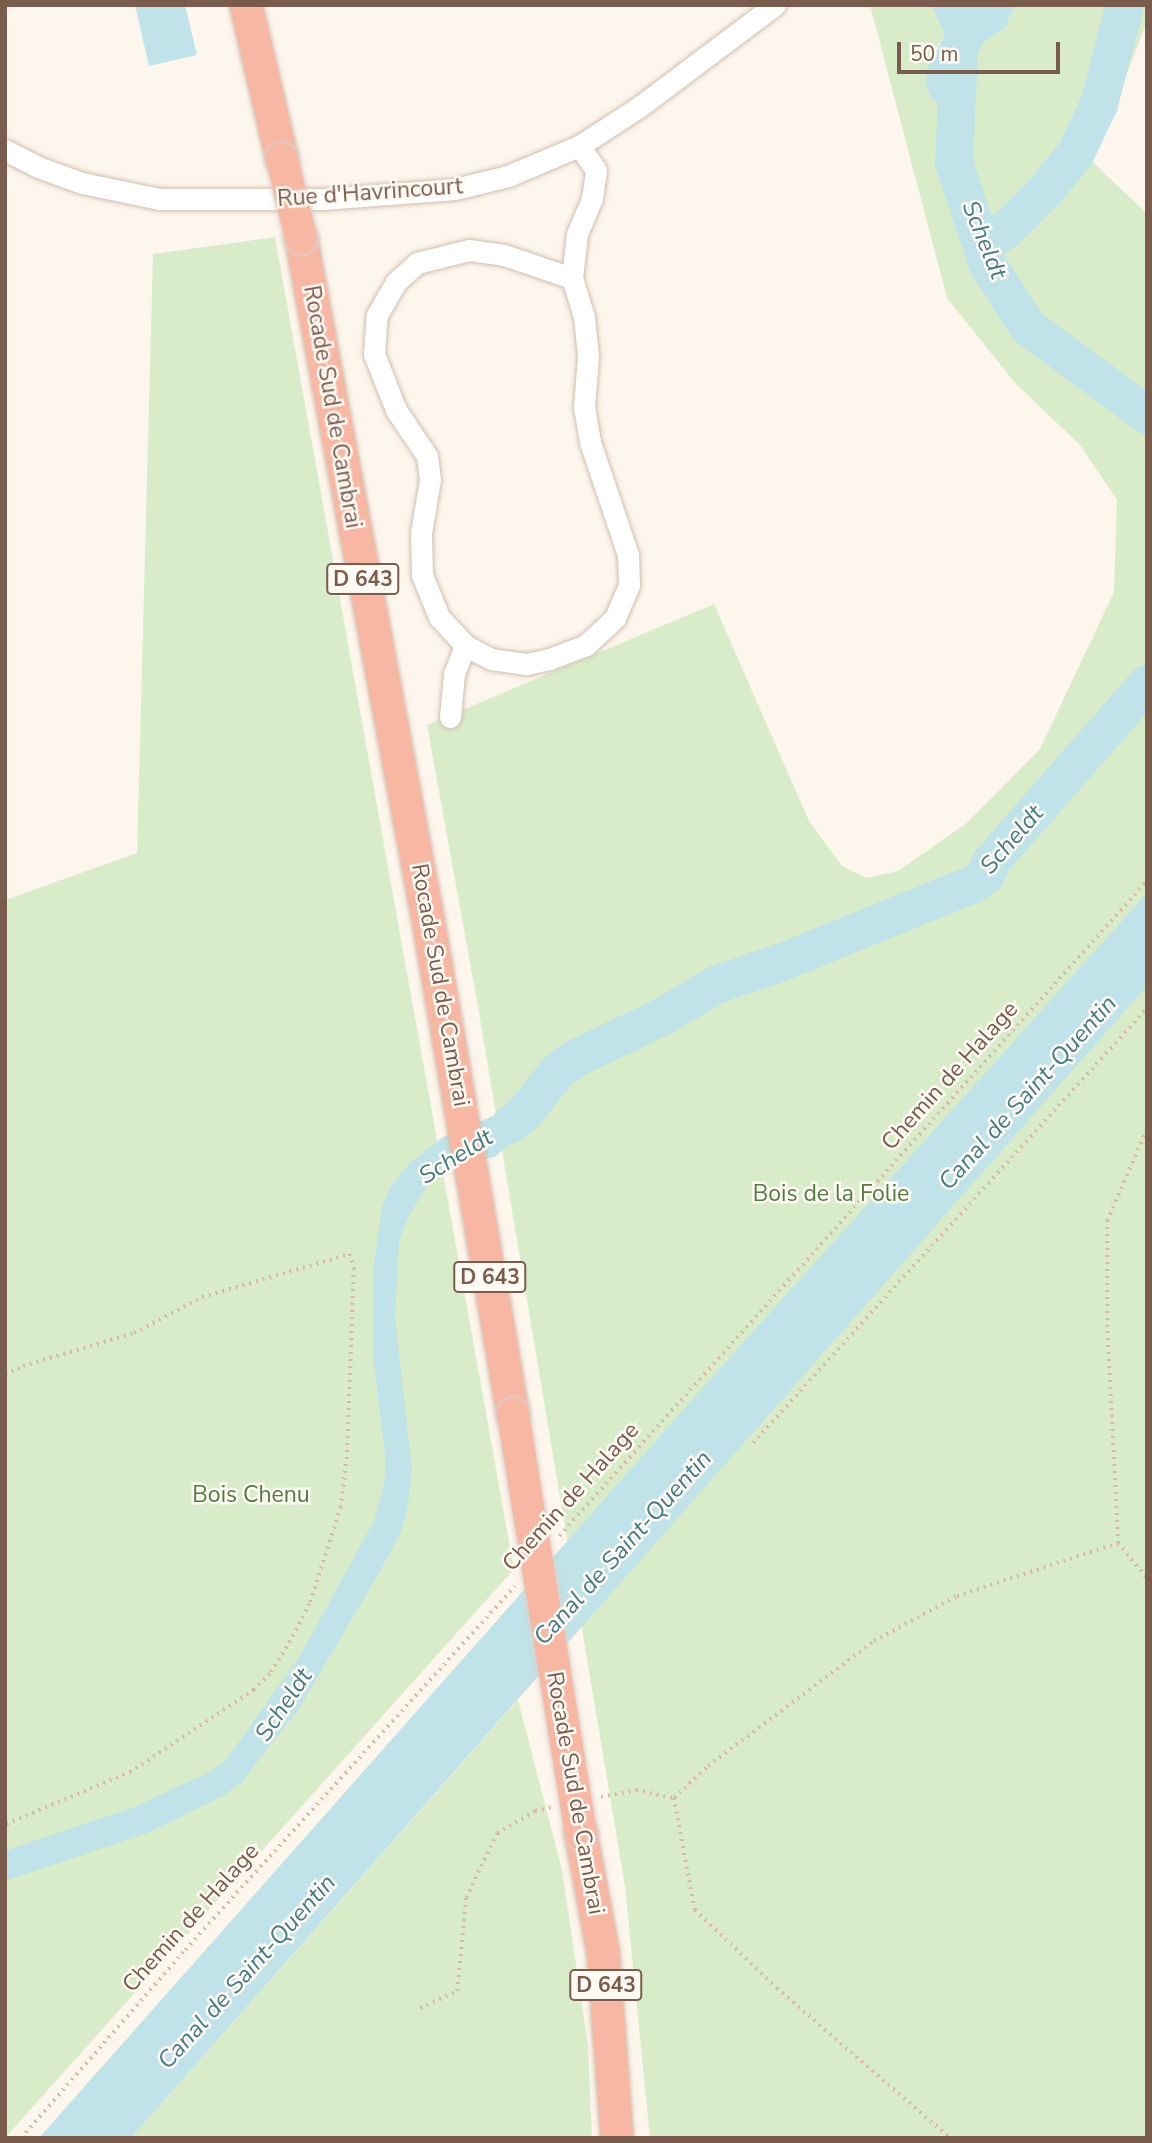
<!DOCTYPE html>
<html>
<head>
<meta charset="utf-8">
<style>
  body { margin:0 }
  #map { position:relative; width:1152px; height:2143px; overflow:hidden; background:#fdf6ec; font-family:"Nunito Sans",sans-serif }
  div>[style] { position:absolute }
  .green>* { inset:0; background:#d8ecc9 }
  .water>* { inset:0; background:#bfe3e8 }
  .river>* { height:38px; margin:-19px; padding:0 19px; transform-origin:19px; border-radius:19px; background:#bfe3e8 }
  .path>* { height:3.5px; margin-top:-1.75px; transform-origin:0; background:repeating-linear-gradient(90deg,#d9b8a5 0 2px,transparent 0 7px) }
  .roads { filter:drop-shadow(0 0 2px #d1beb0) drop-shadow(0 0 2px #d1beb0) }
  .minor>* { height:21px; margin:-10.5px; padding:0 10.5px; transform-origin:10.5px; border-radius:10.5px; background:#fff }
  .highway>* { height:32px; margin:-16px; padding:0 16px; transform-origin:16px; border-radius:16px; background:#f7b7a3 }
  .bridges { filter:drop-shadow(0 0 2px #dad1cd) drop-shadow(0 0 2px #dad1cd) }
  .highway-bridge>* { height:32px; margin:-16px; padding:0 16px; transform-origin:16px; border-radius:16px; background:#f7b7a3 }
  span { translate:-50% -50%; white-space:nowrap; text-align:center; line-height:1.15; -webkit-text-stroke:5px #fffaf3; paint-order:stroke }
  .shield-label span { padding:2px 5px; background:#fffaf3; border:2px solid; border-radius:5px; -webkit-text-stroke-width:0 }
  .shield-label { font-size:21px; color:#7a5c4d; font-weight:700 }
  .street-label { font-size:23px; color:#7a5c4d }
  .park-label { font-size:23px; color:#537a41 }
  .water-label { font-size:24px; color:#437c86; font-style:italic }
  .frame { position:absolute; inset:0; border:7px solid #7a5c4d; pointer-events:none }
  .scale { position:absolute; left:897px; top:42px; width:163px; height:32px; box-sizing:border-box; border:4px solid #7a5c4d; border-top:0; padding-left:9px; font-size:21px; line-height:24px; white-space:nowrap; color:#7a5c4d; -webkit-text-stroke:5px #fffaf3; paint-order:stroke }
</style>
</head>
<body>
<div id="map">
  <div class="green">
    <div style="clip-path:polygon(870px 5px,931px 5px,945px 35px,931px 56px,959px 100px,966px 81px,967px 57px,977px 46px,1005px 28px,1015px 5px,1147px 5px,1147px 21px,1093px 162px,1147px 214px,1147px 2138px,650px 2138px,625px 1886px,478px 1007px,427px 725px,714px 604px,809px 821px,842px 866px,866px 878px,898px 871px,967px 823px,1040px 749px,1114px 592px,1117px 500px,1080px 445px,1015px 383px,947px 298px)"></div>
    <div style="clip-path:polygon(275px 237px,514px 1569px,5px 2138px,5px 900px,137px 853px,153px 254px)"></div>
    <div style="clip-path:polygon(518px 1700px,562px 1870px,588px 2046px,592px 2138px,131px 2138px)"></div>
  </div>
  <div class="water">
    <div style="clip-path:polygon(135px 5px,185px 5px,197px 55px,149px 66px)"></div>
    <div style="clip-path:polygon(931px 5px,1015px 5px,1005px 28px,977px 46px,968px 57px,966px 81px,959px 100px,953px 107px,942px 107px,931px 98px,926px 84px,927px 68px,945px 35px)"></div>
    <div style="clip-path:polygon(1147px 893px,1147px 986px,131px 2138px,39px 2138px,708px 1382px)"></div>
    <div style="clip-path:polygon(534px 1076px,556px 1098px,536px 1121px,495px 1157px,453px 1165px,429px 1183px,408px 1217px,399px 1242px,395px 1318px,412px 1471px,407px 1512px,400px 1534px,379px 1573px,300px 1707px,241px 1783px,223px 1796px,150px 1832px,5px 1881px,5px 1851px,137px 1806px,211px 1771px,227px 1759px,301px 1654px,374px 1521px,384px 1485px,386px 1463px,374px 1363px,374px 1263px,382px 1207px,391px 1186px,409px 1164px,443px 1137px,505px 1111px,518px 1101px)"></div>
  </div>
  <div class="river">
    <div style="left:980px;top:5px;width:49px;rotate:115.5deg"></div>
    <div style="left:959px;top:49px;width:114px;rotate:92.5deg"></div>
    <div style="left:954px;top:163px;width:108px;rotate:71.6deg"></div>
    <div style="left:988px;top:265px;width:74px;rotate:57.2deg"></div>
    <div style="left:1028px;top:327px;width:148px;rotate:36.5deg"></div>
    <div style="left:982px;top:246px;width:29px;rotate:-34deg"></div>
    <div style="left:1006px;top:230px;width:57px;rotate:-45deg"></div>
    <div style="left:1046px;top:190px;width:48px;rotate:-51deg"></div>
    <div style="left:1076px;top:153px;width:54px;rotate:-64.9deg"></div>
    <div style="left:1099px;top:104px;width:102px;rotate:-75.3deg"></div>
    <div style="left:510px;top:1125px;width:19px;rotate:-39deg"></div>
    <div style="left:525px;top:1113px;width:52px;rotate:-52deg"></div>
    <div style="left:557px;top:1072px;width:21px;rotate:-37deg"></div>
    <div style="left:574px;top:1059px;width:93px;rotate:-25.5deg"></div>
    <div style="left:658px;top:1019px;width:69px;rotate:-30.3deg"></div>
    <div style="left:718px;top:984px;width:65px;rotate:-18.7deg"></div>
    <div style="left:780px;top:963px;width:209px;rotate:-22.2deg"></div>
    <div style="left:974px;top:884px;width:15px;rotate:-37deg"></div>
    <div style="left:986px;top:875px;width:14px;rotate:-69deg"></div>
    <div style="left:991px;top:862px;width:237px;rotate:-48.8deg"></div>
  </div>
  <div class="path">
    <div style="left:5px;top:1374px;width:20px;rotate:-24deg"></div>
    <div style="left:23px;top:1366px;width:116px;rotate:-16.6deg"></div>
    <div style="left:134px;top:1333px;width:77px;rotate:-27.9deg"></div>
    <div style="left:202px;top:1297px;width:154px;rotate:-16.2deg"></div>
    <div style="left:350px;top:1254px;width:15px;rotate:74deg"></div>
    <div style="left:354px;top:1268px;width:112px;rotate:92deg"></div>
    <div style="left:350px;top:1380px;width:77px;rotate:92.2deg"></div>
    <div style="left:347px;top:1457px;width:50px;rotate:96.8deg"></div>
    <div style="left:341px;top:1507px;width:102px;rotate:107.7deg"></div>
    <div style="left:310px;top:1604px;width:49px;rotate:118.1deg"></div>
    <div style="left:287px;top:1647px;width:32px;rotate:122deg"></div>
    <div style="left:270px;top:1674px;width:23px;rotate:135deg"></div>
    <div style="left:254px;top:1690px;width:148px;rotate:146.3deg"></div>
    <div style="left:131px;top:1772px;width:137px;rotate:157.2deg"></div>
    <div style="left:753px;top:1443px;width:587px;rotate:-47.83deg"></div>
    <div style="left:559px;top:1536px;width:880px;rotate:-48.09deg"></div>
    <div style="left:1118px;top:1543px;width:45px;rotate:50.4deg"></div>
    <div style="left:601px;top:1797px;width:36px;rotate:-11deg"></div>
    <div style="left:636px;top:1790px;width:39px;rotate:12deg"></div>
    <div style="left:674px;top:1798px;width:47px;rotate:-43.3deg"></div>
    <div style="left:708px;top:1766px;width:208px;rotate:-37deg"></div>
    <div style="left:874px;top:1641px;width:94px;rotate:-28.5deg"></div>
    <div style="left:957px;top:1596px;width:169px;rotate:-18.2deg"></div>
    <div style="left:1118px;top:1543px;width:216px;rotate:-92.9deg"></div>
    <div style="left:1107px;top:1327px;width:106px;rotate:-90deg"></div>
    <div style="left:1107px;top:1221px;width:101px;rotate:-66.7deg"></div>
    <div style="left:674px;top:1798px;width:114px;rotate:79.4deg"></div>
    <div style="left:695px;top:1910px;width:113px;rotate:43.6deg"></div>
    <div style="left:777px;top:1988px;width:229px;rotate:40.9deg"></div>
    <div style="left:420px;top:2008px;width:41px;rotate:-24.7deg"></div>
    <div style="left:457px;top:1991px;width:93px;rotate:-84.5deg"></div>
    <div style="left:466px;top:1898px;width:72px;rotate:-64.5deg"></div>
    <div style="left:497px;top:1833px;width:44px;rotate:-30.1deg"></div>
    <div style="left:535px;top:1811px;width:17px;rotate:-13deg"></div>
    <div style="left:21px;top:2138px;width:249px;rotate:-48.9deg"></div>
    <div style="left:185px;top:1950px;width:491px;rotate:-47.8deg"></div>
  </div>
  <div class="roads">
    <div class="minor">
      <div style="left:5px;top:150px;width:37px;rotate:27deg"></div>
      <div style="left:38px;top:167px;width:47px;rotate:20deg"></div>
      <div style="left:82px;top:183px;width:79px;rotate:11.7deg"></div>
      <div style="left:159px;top:199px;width:164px"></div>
      <div style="left:323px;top:199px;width:132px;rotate:-4.3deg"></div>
      <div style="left:455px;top:189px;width:55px;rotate:-13.8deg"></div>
      <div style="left:508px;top:176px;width:77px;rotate:-22.9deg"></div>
      <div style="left:579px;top:146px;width:72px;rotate:-33deg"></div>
      <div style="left:639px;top:107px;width:170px;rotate:-36.9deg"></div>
      <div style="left:469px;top:250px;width:35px;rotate:8deg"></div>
      <div style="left:504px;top:255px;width:72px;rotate:18.7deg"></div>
      <div style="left:572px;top:278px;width:41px;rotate:72.9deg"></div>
      <div style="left:584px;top:317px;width:39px;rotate:84deg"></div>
      <div style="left:588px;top:356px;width:51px;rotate:94.5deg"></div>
      <div style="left:584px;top:407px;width:36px;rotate:80deg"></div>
      <div style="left:590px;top:442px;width:119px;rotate:71.4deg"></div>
      <div style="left:628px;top:555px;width:30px;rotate:88deg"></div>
      <div style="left:629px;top:585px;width:36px;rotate:113deg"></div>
      <div style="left:615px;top:618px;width:40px;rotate:137deg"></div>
      <div style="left:586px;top:645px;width:39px;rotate:159deg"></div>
      <div style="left:550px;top:659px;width:25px;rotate:168deg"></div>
      <div style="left:526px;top:664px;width:35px;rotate:-172deg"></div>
      <div style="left:491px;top:659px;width:30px;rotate:-152deg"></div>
      <div style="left:465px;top:645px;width:38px;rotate:-133deg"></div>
      <div style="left:439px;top:617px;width:45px;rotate:-112deg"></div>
      <div style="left:422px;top:575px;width:42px;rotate:-91.4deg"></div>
      <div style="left:421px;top:533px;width:54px;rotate:-80.4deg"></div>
      <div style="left:430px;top:480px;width:24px;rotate:-97deg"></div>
      <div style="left:427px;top:456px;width:55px;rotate:-124deg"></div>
      <div style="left:396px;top:410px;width:60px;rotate:-111.4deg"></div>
      <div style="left:374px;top:354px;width:39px;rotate:-86deg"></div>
      <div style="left:377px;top:315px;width:38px;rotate:-60deg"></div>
      <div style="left:396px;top:282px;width:28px;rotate:-42deg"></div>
      <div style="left:417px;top:263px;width:54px;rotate:-14deg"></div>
      <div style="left:572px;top:278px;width:44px;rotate:-83.5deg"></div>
      <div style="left:577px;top:234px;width:38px;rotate:-67deg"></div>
      <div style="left:592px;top:199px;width:29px;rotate:-82deg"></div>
      <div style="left:596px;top:170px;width:29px;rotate:-125deg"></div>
      <div style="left:450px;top:717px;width:43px;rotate:-84.7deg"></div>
      <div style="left:454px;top:674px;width:31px;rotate:-69deg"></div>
    </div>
    <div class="highway">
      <div style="left:246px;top:5px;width:158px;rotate:76.8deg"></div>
      <div style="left:301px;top:238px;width:693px;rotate:79.44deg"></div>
      <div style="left:428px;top:919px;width:502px;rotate:80.26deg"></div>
      <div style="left:581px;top:1834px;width:119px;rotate:79.4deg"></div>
      <div style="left:603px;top:1951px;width:188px;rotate:85.7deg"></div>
    </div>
  </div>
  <div class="bridges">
    <div class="highway-bridge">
      <div style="left:282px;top:159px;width:81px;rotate:76.5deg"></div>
      <div style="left:513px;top:1414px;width:425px;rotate:80.8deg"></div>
    </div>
  </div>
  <div class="shield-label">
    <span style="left:363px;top:579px">D 643</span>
    <span style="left:490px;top:1277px">D 643</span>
    <span style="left:606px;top:1985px">D 643</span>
  </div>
  <div class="street-label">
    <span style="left:370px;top:193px;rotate:-4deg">Rue d'Havrincourt</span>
    <span style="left:332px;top:407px;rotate:80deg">Rocade Sud de Cambrai</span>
    <span style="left:440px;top:985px;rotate:80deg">Rocade Sud de Cambrai</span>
    <span style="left:950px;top:1076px;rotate:-48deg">Chemin de Halage</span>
    <span style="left:571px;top:1497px;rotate:-48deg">Chemin de Halage</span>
    <span style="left:575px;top:1793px;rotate:80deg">Rocade Sud de Cambrai</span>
    <span style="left:191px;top:1918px;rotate:-48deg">Chemin de Halage</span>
  </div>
  <div class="park-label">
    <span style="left:831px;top:1194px">Bois de la Folie</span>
    <span style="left:251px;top:1495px">Bois Chenu</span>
  </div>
  <div class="water-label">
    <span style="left:984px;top:240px;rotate:68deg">Scheldt</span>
    <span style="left:1012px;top:840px;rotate:-49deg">Scheldt</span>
    <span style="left:1028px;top:1093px;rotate:-48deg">Canal de Saint-Quentin</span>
    <span style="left:456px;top:1157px;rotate:-32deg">Scheldt</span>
    <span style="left:623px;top:1548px;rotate:-48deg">Canal de Saint-Quentin</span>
    <span style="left:284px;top:1705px;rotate:-56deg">Scheldt</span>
    <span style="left:247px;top:1972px;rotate:-48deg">Canal de Saint-Quentin</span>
  </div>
  <div class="frame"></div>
  <div class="scale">50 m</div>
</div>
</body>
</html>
